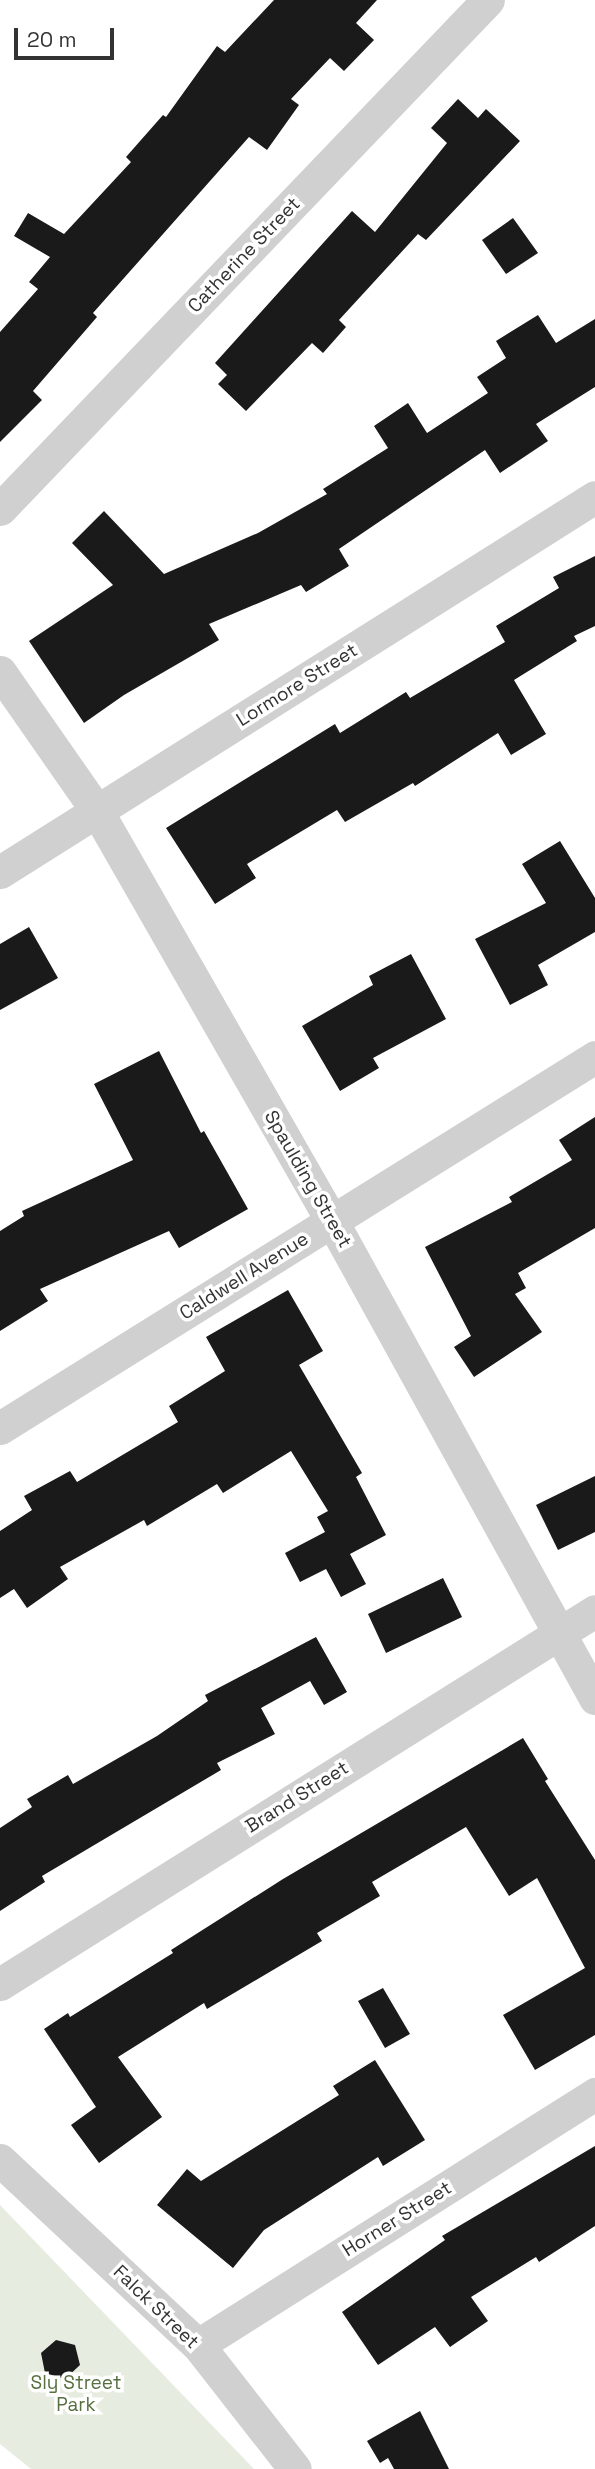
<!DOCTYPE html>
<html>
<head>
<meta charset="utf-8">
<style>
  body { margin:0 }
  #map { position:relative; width:595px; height:2469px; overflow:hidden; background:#fff; font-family:"Space Grotesk",sans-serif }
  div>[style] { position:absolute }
  .green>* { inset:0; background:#e6ecdf }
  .building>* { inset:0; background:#1a1a1a }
  .minor>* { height:33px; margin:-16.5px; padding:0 16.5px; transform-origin:16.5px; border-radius:16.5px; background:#d0d0d0 }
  span { translate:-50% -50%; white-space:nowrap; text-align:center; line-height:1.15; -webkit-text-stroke:7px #fff; paint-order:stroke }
  .street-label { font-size:19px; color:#333 }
  .park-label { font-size:19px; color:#56703f }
  .scale { position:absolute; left:14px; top:28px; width:100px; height:32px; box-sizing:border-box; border:4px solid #333; border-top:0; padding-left:9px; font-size:21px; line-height:24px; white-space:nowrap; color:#333; -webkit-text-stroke:5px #fff; paint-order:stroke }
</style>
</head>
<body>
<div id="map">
  <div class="green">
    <div style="clip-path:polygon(0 2205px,254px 2469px,31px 2469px,0 2444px)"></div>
  </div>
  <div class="building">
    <div style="clip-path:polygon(274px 0,377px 0,356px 23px,374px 40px,344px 71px,330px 58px,291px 99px,299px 105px,267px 150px,249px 137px,93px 313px,97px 317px,33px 391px,42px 400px,0 442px,0 332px,38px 289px,29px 282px,50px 257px,14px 236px,28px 213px,64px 234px,131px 162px,126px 157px,163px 115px,166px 117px,217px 46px,225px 52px)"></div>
    <div style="clip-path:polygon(458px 99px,478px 118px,486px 109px,520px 141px,426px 240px,418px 234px,339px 320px,346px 327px,323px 353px,312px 343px,246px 411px,218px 384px,227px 375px,215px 363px,352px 211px,375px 232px,447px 143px,431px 128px)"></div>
    <div style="clip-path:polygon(513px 218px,538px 253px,506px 274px,482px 240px)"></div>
    <div style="clip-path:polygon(538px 315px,556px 343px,595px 319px,595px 387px,536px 424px,548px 441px,500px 473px,485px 450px,339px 549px,349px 566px,306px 592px,301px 585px,209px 624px,219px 640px,124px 695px,84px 723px,29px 641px,113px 585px,72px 543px,104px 511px,164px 574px,258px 533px,327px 494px,323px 489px,388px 448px,374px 426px,408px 403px,427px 433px,488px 393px,477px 377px,506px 358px,496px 341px)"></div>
    <div style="clip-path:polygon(595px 556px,595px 626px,574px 636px,577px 641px,514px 680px,546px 734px,511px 755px,498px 733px,415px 786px,413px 783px,345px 822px,337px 810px,247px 864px,256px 878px,215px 904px,166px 828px,335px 724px,340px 733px,406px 692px,410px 698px,505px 642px,496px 626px,559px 588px,553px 577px)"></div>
    <div style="clip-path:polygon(560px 841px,595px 898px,595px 932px,538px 965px,548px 985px,510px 1005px,475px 939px,546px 903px,522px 864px)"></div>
    <div style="clip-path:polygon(29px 927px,58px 978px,0 1010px,0 944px)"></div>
    <div style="clip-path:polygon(411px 954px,446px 1019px,373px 1058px,379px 1068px,340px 1091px,302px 1026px,373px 985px,369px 976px)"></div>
    <div style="clip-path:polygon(159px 1051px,201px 1133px,204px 1131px,248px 1209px,179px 1248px,169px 1231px,40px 1289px,48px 1301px,0 1331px,0 1231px,24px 1216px,22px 1211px,133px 1160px,94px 1084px)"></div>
    <div style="clip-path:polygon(595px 1117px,595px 1228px,518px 1273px,526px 1288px,515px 1294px,542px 1332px,474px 1377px,454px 1347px,471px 1336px,425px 1247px,512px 1202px,509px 1197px,572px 1160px,559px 1140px)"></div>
    <div style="clip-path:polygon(288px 1290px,323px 1351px,299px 1365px,362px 1473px,356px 1477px,386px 1535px,350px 1554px,366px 1584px,341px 1597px,326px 1569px,300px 1582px,285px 1553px,325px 1532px,317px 1517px,328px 1511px,291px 1451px,223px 1493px,217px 1484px,147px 1526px,144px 1520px,60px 1567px,68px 1579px,27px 1608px,14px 1589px,0 1598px,0 1531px,32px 1510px,24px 1496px,70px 1471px,77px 1482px,178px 1422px,169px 1406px,225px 1371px,206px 1337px)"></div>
    <div style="clip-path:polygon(595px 1476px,595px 1532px,558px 1550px,536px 1505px)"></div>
    <div style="clip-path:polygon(443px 1578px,462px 1617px,386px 1653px,368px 1614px)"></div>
    <div style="clip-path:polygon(316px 1637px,347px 1692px,324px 1705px,310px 1681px,261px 1708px,275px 1734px,217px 1763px,221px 1770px,42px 1876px,45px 1882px,0 1911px,0 1828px,32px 1807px,27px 1799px,68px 1775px,73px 1784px,157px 1736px,208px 1701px,205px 1695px)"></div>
    <div style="clip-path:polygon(523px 1738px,548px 1779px,545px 1781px,595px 1860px,595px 2035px,535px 2070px,503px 2015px,585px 1968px,537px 1878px,509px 1896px,466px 1827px,372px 1882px,380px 1896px,317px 1933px,322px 1941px,207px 2009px,204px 2003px,118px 2057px,162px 2117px,99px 2163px,71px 2125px,96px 2107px,44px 2029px,68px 2013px,70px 2017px,173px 1953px,171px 1950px,283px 1879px)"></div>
    <div style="clip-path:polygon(383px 1988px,410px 2034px,385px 2048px,358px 2001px)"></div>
    <div style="clip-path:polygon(375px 2060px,425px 2140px,383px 2166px,378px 2157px,264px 2230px,233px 2268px,157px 2205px,187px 2169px,201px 2181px,339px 2095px,333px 2086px)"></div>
    <div style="clip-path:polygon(595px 2146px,595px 2226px,539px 2262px,536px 2257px,471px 2297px,488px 2321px,450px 2347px,435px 2327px,378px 2365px,342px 2312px,445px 2240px,442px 2236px)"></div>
    <div style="clip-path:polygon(56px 2340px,75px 2345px,80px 2365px,65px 2379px,45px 2373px,41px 2353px)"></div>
    <div style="clip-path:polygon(420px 2411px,449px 2469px,394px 2469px,388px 2458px,380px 2463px,367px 2441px)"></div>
  </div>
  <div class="minor">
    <div style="left:0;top:509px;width:705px;rotate:-46.21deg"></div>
    <div style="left:0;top:672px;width:169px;rotate:55.1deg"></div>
    <div style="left:97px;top:811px;width:473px;rotate:60.2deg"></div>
    <div style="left:332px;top:1221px;width:545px;rotate:61.13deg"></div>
    <div style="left:0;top:872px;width:703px;rotate:-32.22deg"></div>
    <div style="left:0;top:1428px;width:701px;rotate:-31.94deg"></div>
    <div style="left:0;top:1984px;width:702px;rotate:-32.08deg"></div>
    <div style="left:0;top:2160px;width:271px;rotate:43.1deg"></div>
    <div style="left:198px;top:2345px;width:157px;rotate:52deg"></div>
    <div style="left:198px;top:2345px;width:470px;rotate:-32.3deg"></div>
  </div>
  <div class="street-label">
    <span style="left:244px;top:255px;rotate:-46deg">Catherine Street</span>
    <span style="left:297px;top:685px;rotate:-32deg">Lormore Street</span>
    <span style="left:308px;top:1179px;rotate:60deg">Spaulding Street</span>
    <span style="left:244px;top:1276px;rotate:-32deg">Caldwell Avenue</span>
    <span style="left:297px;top:1797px;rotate:-32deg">Brand Street</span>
    <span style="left:397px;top:2219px;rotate:-32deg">Horner Street</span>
    <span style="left:156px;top:2307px;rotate:44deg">Falck Street</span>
  </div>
  <div class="park-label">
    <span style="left:76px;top:2394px">Sly Street<br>Park</span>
  </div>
  <div class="scale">20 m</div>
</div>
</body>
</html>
